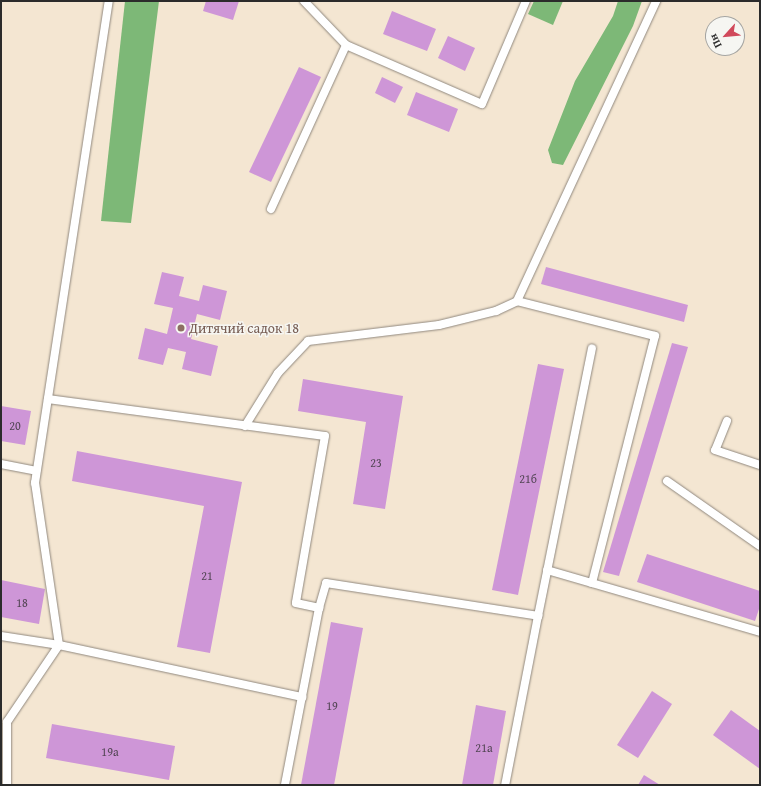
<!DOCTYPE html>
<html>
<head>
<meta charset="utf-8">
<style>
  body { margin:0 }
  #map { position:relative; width:761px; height:786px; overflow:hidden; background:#f4e6d2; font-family:"Gentium Book Plus",serif }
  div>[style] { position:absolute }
  .forest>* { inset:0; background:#7db877 }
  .building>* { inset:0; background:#ce96d7 }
  .roads { filter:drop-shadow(0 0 1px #90887e) drop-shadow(0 0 1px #90887e) }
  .lane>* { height:8px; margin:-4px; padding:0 4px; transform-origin:4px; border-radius:4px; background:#fff }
  .dots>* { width:11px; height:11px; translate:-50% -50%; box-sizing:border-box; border:2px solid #f6f6f2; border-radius:50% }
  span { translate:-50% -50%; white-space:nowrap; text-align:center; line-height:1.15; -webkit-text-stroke:3px #f6f6f2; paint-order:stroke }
  .number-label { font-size:12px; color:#544656 }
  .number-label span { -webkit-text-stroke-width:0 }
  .education-label { font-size:14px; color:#785e54 }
  .left { translate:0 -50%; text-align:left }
  .frame { position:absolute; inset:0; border:2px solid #2b2b2b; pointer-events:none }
  .north { position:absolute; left:705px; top:16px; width:40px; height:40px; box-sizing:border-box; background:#f6f6f2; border:1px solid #a5a5a2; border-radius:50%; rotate:243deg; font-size:11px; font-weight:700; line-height:16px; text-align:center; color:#2b2b2b }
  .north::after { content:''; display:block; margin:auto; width:14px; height:18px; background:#d1495b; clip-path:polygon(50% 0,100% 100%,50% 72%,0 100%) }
</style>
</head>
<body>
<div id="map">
  <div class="forest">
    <div style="clip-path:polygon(125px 1px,159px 1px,131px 223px,101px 221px)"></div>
    <div style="clip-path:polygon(534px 1px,563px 1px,553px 25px,528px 14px)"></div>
    <div style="clip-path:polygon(618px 1px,642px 1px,633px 26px,563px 165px,552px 163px,548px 150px,575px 81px,613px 16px)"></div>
  </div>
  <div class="building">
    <div style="clip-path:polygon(206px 1px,239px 1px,233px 20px,203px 11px)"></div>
    <div style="clip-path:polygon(392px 11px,436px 29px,427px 51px,383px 34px)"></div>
    <div style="clip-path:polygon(448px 36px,475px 48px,465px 71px,438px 58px)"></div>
    <div style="clip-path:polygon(299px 67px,321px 77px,271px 182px,249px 172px)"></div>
    <div style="clip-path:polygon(382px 77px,403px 87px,395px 103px,375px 93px)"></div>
    <div style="clip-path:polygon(416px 92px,458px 109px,449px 132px,407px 115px)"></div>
    <div style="clip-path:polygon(546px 267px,688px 305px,684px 322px,541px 284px)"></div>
    <div style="clip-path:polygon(162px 272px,184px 277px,179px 296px,199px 301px,203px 285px,227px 291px,220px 320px,197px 314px,191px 339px,218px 346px,211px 376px,182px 369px,186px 352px,168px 348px,163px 365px,138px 359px,145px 328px,167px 334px,173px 308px,154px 304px)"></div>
    <div style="clip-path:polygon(672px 343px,688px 347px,619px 576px,603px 572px)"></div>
    <div style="clip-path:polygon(538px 364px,564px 369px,518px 595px,492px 590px)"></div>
    <div style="clip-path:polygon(303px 379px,403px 396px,385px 509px,353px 504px,366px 422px,298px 411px)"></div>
    <div style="clip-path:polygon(1px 406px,31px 411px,25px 445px,1px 441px)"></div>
    <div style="clip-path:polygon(77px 451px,242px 482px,210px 653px,177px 647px,204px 506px,72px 481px)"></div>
    <div style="clip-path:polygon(647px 554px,760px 591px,760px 606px,755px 621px,637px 582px)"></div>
    <div style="clip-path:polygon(1px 580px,45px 589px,39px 624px,1px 617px)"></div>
    <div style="clip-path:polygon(331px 622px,363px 628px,334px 785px,301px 785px)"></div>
    <div style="clip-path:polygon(652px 691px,672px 704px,638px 758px,617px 745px)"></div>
    <div style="clip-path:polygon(476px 705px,506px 711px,493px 785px,462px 785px)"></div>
    <div style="clip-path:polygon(731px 710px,760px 731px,760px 769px,713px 735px)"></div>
    <div style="clip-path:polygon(52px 724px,175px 746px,169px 780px,46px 758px)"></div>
    <div style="clip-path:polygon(644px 775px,660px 785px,638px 785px)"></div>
  </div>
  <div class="roads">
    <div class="lane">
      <div style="left:304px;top:1px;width:61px;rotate:46.3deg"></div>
      <div style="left:271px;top:209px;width:180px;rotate:-65.4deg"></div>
      <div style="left:346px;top:45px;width:148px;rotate:23.5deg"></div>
      <div style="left:482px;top:104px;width:112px;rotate:-66.9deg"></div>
      <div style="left:48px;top:399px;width:279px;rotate:7.6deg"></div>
      <div style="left:325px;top:436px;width:169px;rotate:99.9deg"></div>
      <div style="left:296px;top:603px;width:24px;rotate:12deg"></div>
      <div style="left:319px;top:608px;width:180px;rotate:100.9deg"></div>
      <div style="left:727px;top:421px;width:31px;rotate:112deg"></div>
      <div style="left:715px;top:450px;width:47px;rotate:18.4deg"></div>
      <div style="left:245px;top:426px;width:62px;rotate:-58.1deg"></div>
      <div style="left:278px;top:373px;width:44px;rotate:-46.8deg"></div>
      <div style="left:308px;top:341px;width:132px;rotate:-7deg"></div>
      <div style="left:439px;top:325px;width:59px;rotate:-13.8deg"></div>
      <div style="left:496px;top:311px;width:23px;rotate:-25deg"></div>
      <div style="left:1px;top:464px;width:36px;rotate:11deg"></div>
      <div style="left:667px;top:481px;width:113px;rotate:35deg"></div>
      <div style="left:547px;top:570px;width:222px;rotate:16.2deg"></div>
      <div style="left:592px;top:583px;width:255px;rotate:-75.7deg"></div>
      <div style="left:655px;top:336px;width:142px;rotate:-165.8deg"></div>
      <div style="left:517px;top:301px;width:331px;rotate:-65.1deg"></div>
      <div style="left:319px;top:608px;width:26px;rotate:-74deg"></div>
      <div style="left:326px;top:583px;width:215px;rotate:8.8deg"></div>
      <div style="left:538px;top:616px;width:172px;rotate:101deg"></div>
      <div style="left:538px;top:616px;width:273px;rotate:-78.6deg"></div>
      <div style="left:1px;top:636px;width:59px;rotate:8.8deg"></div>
      <div style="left:59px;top:645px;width:249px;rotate:12.1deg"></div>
      <div style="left:7px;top:785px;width:63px;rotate:-90deg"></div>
      <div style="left:7px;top:722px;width:93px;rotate:-56deg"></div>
      <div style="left:59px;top:645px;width:164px;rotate:-98.4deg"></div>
      <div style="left:35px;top:483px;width:488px;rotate:-81.3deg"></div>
    </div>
  </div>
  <div class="dots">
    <div style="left:181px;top:328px;background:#8d6e63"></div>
  </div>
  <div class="number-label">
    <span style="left:15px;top:426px">20</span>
    <span style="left:376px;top:463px">23</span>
    <span style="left:528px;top:479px">21б</span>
    <span style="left:207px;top:576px">21</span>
    <span style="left:22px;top:603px">18</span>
    <span style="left:332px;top:706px">19</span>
    <span style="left:484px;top:748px">21а</span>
    <span style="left:110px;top:752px">19а</span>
  </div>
  <div class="education-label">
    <span class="left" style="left:189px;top:328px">Дитячий садок 18</span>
  </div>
  <div class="frame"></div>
  <div class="north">Пн</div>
</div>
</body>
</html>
